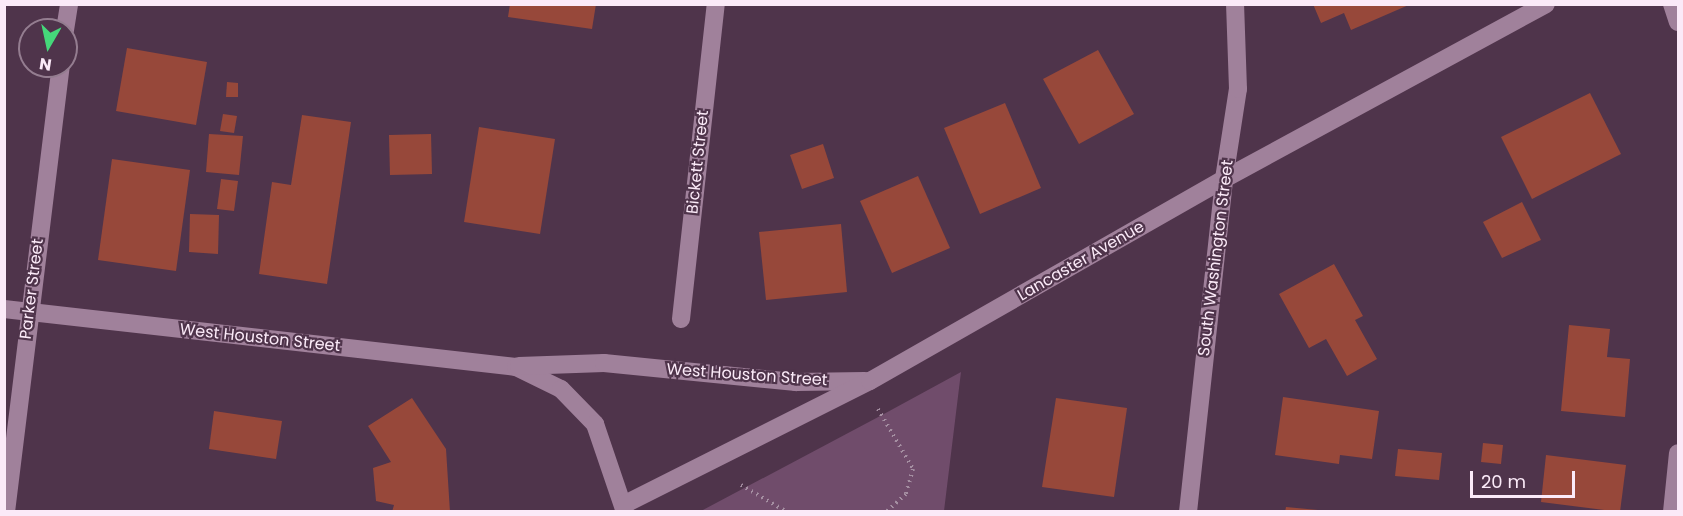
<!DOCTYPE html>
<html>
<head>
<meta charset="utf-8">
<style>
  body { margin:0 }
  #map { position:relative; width:1683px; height:516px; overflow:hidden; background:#4f344b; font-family:Poppins,sans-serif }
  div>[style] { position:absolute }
  .green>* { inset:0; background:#704c6b }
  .building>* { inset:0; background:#97483a }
  .path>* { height:4px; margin-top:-2px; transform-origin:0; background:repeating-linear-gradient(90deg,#a58fa2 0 1.5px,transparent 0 6px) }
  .street>* { height:18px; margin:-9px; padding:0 9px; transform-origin:9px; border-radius:9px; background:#a0819b }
  .secondary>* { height:18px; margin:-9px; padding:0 9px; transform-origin:9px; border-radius:9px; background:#a0819b }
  span { translate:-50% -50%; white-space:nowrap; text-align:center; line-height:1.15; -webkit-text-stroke:4.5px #4f344b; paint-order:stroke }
  .street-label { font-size:16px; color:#fbeaf8 }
  .frame { position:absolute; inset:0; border:6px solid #fbeaf8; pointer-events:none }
  .north { position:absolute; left:18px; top:18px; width:60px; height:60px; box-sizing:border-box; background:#4f344b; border:2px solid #947d90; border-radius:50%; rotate:189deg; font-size:16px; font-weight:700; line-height:24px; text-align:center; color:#fbeaf8 }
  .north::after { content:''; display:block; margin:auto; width:21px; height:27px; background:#45d77a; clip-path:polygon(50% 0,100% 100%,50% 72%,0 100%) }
  .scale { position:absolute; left:1470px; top:471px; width:105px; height:27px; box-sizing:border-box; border:3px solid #fbeaf8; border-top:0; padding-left:8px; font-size:18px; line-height:21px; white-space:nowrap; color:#fbeaf8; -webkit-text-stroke:4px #4f344b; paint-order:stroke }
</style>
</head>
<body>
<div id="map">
  <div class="green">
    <div style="clip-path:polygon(961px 372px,944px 511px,701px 511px,882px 415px)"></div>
  </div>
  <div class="building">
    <div style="clip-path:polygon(510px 4px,596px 4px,592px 29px,508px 17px)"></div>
    <div style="clip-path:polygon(1313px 4px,1411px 4px,1351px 30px,1344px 13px,1321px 23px)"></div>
    <div style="clip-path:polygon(127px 48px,207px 62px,196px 125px,116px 111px)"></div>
    <div style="clip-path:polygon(1098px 50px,1134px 114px,1079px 144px,1043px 79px)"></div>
    <div style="clip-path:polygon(227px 82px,238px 83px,238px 97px,226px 97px)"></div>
    <div style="clip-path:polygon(1590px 93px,1621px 154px,1532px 199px,1501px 137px)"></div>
    <div style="clip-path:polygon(1005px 103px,1041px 188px,980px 214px,944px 128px)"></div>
    <div style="clip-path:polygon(223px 114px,237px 116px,234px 133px,220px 131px)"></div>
    <div style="clip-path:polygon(302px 115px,351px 122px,327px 284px,259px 274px,272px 182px,291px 185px)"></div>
    <div style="clip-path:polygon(479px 127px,555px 139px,540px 234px,464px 222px)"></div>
    <div style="clip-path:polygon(209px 134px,243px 136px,239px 175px,206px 172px)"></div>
    <div style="clip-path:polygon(431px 134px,432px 174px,390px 175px,389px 135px)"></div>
    <div style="clip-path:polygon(823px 144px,834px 178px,802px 189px,790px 155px)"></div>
    <div style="clip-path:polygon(112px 159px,190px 170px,176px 271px,98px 260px)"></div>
    <div style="clip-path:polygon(918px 176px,950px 248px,892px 273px,860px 201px)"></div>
    <div style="clip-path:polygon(221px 179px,238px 181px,234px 211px,217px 209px)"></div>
    <div style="clip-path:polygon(1522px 202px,1541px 240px,1502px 258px,1483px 222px)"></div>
    <div style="clip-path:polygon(190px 214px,219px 215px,218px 254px,189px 252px)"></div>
    <div style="clip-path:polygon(841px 224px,847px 292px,766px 300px,759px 232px)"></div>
    <div style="clip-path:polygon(1334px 264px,1363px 316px,1355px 320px,1377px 359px,1347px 376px,1326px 339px,1309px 348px,1279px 294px)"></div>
    <div style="clip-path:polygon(1569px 325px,1610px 329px,1607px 357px,1630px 359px,1625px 417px,1561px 411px)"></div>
    <div style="clip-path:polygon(1283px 397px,1379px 411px,1372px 459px,1340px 455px,1339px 464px,1275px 455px)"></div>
    <div style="clip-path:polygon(412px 398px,446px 449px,450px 512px,392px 512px,394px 505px,376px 501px,373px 468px,391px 462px,368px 426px)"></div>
    <div style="clip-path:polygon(1056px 398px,1127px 408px,1114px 497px,1042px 487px)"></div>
    <div style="clip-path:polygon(214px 411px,282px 421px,276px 459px,209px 449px)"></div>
    <div style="clip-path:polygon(1483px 443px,1503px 445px,1501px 464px,1481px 462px)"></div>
    <div style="clip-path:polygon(1398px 449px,1442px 453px,1439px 480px,1395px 476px)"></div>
    <div style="clip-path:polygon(1546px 455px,1626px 465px,1620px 512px,1541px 502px)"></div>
    <div style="clip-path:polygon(1286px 507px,1318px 510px,1318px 512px,1285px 512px)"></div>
  </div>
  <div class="path">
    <div style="left:878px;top:409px;width:69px;rotate:59.7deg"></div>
    <div style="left:913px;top:469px;width:26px;rotate:106deg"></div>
    <div style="left:906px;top:494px;width:27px;rotate:138deg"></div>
    <div style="left:741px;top:485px;width:53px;rotate:30.4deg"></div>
  </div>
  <div class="street">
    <div style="left:1672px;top:4px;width:19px;rotate:72deg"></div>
    <div style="left:65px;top:30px;width:26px;rotate:-81deg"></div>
    <div style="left:681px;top:319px;width:317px;rotate:-83.7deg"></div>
    <div style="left:6px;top:512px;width:449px;rotate:-83deg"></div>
    <div style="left:1188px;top:512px;width:335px;rotate:-83.8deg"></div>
    <div style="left:1224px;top:179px;width:91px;rotate:-81.2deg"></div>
    <div style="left:1238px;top:89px;width:85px;rotate:-92deg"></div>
    <div style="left:1672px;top:512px;width:59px;rotate:-84.2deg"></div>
  </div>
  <div class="secondary">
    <div style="left:4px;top:309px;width:515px;rotate:6.46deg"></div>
    <div style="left:516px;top:367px;width:50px;rotate:26.1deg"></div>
    <div style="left:561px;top:389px;width:49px;rotate:45.8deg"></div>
    <div style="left:595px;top:424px;width:93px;rotate:71.2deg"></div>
    <div style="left:519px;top:366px;width:85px;rotate:-2deg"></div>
    <div style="left:604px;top:363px;width:193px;rotate:5.7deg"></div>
    <div style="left:796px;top:382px;width:69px;rotate:-0.8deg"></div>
    <div style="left:625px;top:504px;width:274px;rotate:-26.7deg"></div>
    <div style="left:870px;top:381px;width:408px;rotate:-29.7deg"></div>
    <div style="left:1224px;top:179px;width:366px;rotate:-28.5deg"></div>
  </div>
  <div class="street-label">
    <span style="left:698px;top:162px;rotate:-84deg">Bickett Street</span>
    <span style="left:1216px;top:258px;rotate:-83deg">South Washington Street</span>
    <span style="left:1081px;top:261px;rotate:-30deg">Lancaster Avenue</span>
    <span style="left:32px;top:289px;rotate:-83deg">Parker Street</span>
    <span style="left:260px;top:338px;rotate:6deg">West Houston Street</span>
    <span style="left:747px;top:375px;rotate:4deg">West Houston Street</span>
  </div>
  <div class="frame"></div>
  <div class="north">N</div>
  <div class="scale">20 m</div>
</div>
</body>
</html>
